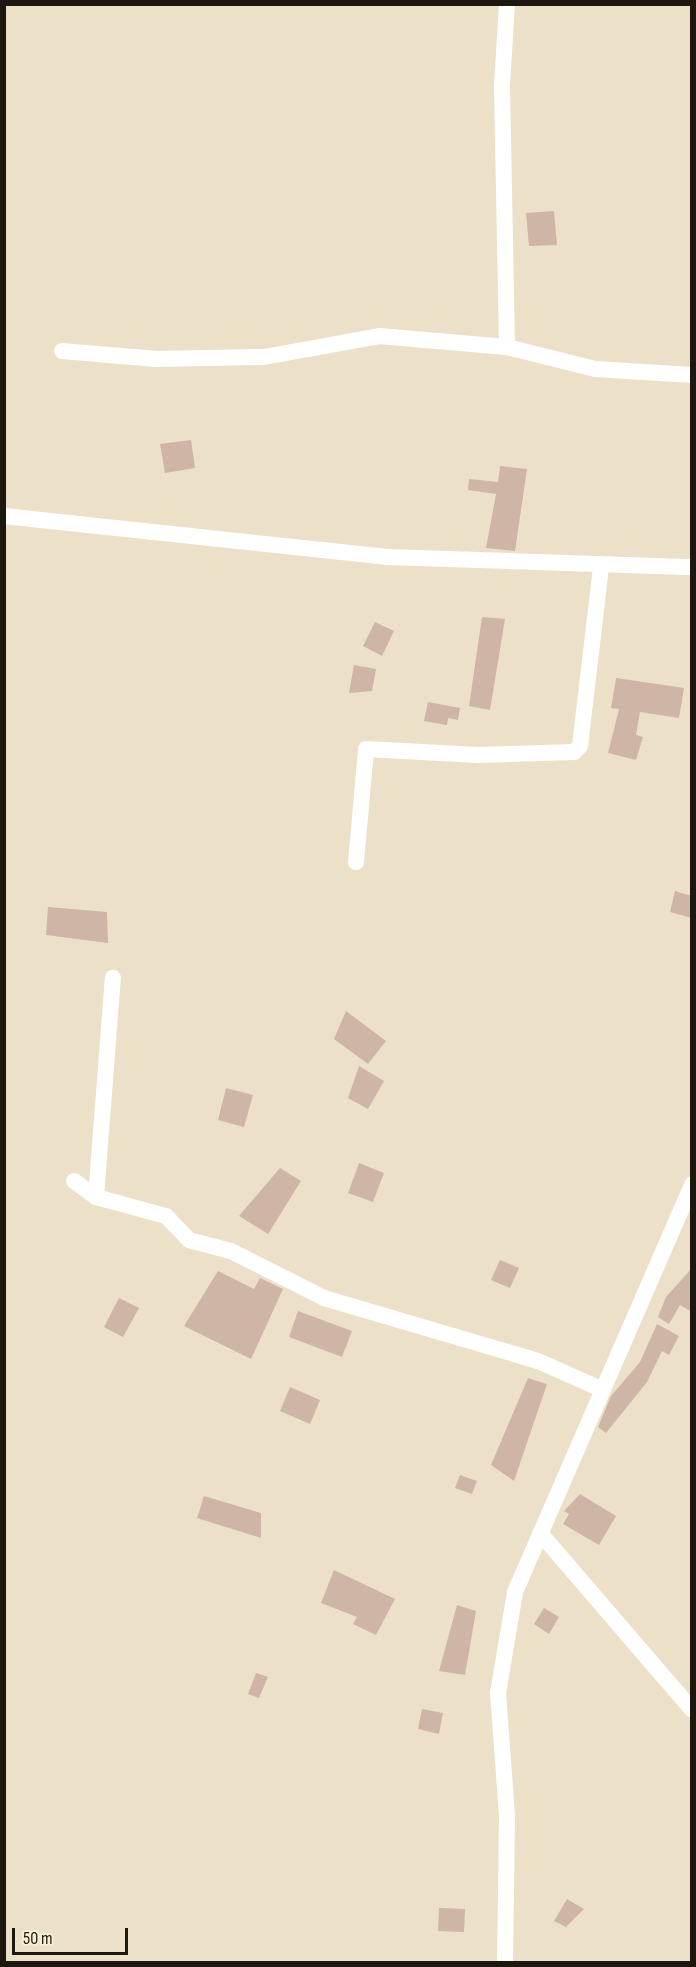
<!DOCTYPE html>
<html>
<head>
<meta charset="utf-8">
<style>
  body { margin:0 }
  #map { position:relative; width:696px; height:1967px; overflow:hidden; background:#ece1c8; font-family:"Sofia Sans Condensed",sans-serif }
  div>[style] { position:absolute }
  .building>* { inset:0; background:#ceb5a6 }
  .minor>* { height:16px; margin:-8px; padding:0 8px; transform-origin:8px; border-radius:8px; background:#fff }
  span { translate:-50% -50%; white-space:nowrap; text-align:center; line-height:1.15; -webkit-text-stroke:4.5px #f9efd5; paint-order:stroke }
  .frame { position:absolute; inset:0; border:6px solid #1c180f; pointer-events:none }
  .scale { position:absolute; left:12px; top:1928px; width:116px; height:27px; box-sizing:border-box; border:3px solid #1c180f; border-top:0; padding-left:8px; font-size:18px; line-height:21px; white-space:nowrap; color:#1c180f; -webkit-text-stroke:4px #f9efd5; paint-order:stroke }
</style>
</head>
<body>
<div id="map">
  <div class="building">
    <div style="clip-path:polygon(554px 211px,557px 245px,529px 246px,526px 213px)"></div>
    <div style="clip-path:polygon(191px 440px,195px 468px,165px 473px,160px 444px)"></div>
    <div style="clip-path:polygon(500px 466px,527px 469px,515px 551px,486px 548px,496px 494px,468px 490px,469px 479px,498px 482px)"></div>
    <div style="clip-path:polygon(482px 617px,505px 619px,490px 710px,469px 706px)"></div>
    <div style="clip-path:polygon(375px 622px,394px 631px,382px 656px,363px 646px)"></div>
    <div style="clip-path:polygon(354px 665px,376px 669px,372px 691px,349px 693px)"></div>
    <div style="clip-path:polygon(616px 678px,684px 688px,679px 718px,640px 712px,636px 735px,643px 737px,636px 760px,608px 753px,619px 709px,611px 708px)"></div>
    <div style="clip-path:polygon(428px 702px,460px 708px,458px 720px,448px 718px,447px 725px,424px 721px)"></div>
    <div style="clip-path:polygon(675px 891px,692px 896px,692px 918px,670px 912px)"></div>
    <div style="clip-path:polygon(48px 907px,107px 912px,108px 943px,46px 935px)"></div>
    <div style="clip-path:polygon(346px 1011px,386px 1041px,368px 1064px,334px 1039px)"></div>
    <div style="clip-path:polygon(359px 1066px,384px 1081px,368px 1109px,348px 1098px)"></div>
    <div style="clip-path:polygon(226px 1088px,253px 1095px,244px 1127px,218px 1120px)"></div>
    <div style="clip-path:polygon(359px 1163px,384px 1173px,373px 1202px,348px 1193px)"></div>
    <div style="clip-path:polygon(280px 1168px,301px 1181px,268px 1234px,239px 1216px)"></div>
    <div style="clip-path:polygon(500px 1260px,519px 1268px,510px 1288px,491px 1280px)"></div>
    <div style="clip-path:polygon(692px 1268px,692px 1312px,680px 1305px,669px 1324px,658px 1317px,666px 1297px)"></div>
    <div style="clip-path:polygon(218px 1271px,254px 1289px,260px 1278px,283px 1289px,251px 1359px,184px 1326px)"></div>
    <div style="clip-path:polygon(119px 1298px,139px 1308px,123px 1337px,104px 1327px)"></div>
    <div style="clip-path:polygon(298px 1311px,352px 1331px,342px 1357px,289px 1337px)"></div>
    <div style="clip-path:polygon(657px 1324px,679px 1336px,669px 1355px,662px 1351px,647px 1382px,606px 1433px,598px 1427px,611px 1396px,640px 1362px)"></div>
    <div style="clip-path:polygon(528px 1378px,547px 1384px,514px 1481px,491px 1465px)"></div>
    <div style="clip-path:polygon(290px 1387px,320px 1400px,310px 1424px,280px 1411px)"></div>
    <div style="clip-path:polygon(460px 1475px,477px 1481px,472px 1494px,455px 1488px)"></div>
    <div style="clip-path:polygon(580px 1494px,616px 1516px,599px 1545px,563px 1524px,569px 1514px,564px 1511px)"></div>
    <div style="clip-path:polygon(204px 1496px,261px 1513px,261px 1538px,197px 1518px)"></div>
    <div style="clip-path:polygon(334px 1570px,395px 1599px,376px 1635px,353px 1624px,357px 1617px,321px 1603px)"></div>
    <div style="clip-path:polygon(457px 1605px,476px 1611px,465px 1675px,439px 1671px)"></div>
    <div style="clip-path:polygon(544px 1608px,559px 1617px,549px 1634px,534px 1624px)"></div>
    <div style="clip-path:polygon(256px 1673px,268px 1677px,259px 1698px,248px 1694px)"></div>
    <div style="clip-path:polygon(422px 1709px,443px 1713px,439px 1734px,418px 1729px)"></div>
    <div style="clip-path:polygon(567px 1899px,584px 1909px,566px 1927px,554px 1921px)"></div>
    <div style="clip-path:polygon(439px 1908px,465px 1909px,464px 1932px,438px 1931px)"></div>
  </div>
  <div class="minor">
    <div style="left:507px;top:4px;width:82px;rotate:93.5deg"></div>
    <div style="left:502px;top:86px;width:261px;rotate:88.9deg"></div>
    <div style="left:507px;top:347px;width:91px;rotate:14deg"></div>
    <div style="left:595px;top:369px;width:97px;rotate:3.5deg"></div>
    <div style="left:62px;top:351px;width:95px;rotate:4.8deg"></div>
    <div style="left:157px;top:359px;width:107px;rotate:-1.1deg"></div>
    <div style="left:264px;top:357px;width:117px;rotate:-10.3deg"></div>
    <div style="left:379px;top:336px;width:128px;rotate:4.9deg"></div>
    <div style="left:4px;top:516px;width:384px;rotate:6.1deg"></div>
    <div style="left:386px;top:557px;width:306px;rotate:1.9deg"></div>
    <div style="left:356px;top:862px;width:113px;rotate:-84.9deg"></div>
    <div style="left:366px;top:749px;width:112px;rotate:3.1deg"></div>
    <div style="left:478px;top:755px;width:96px;rotate:-1.8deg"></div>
    <div style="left:574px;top:752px;width:8px;rotate:-45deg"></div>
    <div style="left:580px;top:746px;width:181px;rotate:-83.3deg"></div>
    <div style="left:74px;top:1181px;width:27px;rotate:36deg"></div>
    <div style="left:96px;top:1197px;width:73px;rotate:15.2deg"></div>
    <div style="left:166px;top:1216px;width:33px;rotate:46deg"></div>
    <div style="left:189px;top:1240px;width:43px;rotate:14.7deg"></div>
    <div style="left:231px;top:1251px;width:104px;rotate:26.8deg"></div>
    <div style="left:324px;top:1298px;width:223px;rotate:16.4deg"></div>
    <div style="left:538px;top:1361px;width:69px;rotate:24deg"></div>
    <div style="left:96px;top:1197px;width:220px;rotate:-85.6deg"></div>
    <div style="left:540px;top:1533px;width:233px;rotate:49.3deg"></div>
    <div style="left:505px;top:1962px;width:147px;rotate:-89.2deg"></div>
    <div style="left:507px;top:1815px;width:122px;rotate:-94.2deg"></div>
    <div style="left:498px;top:1693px;width:102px;rotate:-80.4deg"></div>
    <div style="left:515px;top:1592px;width:445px;rotate:-66.5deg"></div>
  </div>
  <div class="frame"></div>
  <div class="scale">50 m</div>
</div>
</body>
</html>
